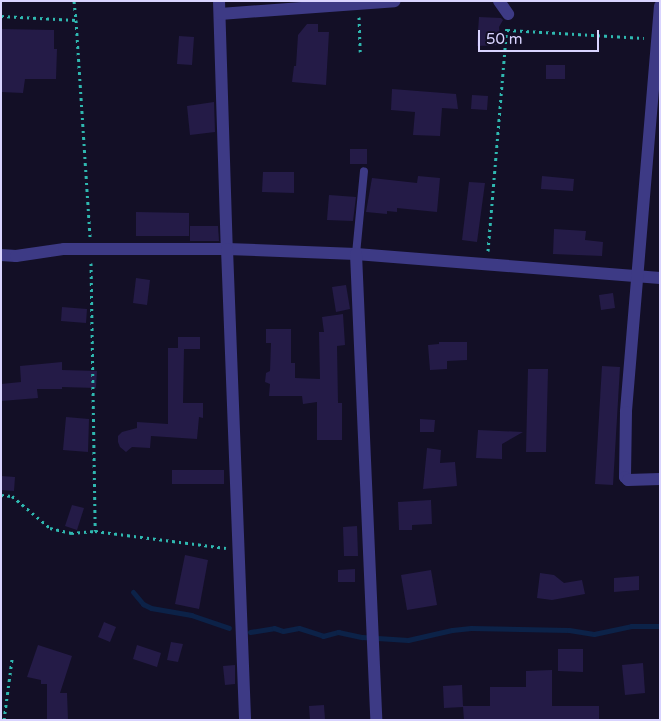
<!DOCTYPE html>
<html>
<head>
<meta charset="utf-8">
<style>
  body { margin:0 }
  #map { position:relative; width:661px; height:721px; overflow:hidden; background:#130f26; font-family:"Varela Round",sans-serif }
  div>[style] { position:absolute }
  .stream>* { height:5px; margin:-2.5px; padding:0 2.5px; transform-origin:2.5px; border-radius:2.5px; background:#0c2248 }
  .building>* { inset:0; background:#241b47 }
  .path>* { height:3px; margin-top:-1.5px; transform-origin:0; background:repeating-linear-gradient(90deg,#2fb8b0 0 2.5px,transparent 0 6.5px) }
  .service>* { height:8px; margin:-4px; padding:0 4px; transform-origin:4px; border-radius:4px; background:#3d3a85 }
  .minor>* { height:12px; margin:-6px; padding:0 6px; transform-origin:6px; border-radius:6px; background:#3d3a85 }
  span { translate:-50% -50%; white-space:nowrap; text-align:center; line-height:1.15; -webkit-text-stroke:5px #130f26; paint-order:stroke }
  .frame { position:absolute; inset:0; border:2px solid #d9d4ff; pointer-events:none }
  .scale { position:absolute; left:478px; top:30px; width:121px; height:22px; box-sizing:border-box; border:2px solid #d9d4ff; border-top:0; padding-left:6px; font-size:15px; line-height:18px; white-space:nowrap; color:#d9d4ff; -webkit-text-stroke:4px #130f26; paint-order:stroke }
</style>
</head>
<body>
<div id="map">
  <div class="stream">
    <div style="left:133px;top:592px;width:16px;rotate:50deg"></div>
    <div style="left:143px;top:604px;width:9px;rotate:27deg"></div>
    <div style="left:151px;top:608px;width:41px;rotate:9.9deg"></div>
    <div style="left:191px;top:615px;width:40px;rotate:18.9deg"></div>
    <div style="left:250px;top:632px;width:24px;rotate:-9deg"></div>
    <div style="left:274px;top:628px;width:9px;rotate:18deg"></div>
    <div style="left:283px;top:631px;width:16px;rotate:-11deg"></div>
    <div style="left:299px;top:628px;width:25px;rotate:18deg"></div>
    <div style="left:323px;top:636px;width:16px;rotate:-15deg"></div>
    <div style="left:338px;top:632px;width:25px;rotate:12deg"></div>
    <div style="left:362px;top:637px;width:46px;rotate:3.7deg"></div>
    <div style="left:408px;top:640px;width:45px;rotate:-12.8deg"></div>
    <div style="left:452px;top:630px;width:19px;rotate:-6deg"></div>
    <div style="left:471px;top:628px;width:98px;rotate:1.2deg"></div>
    <div style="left:569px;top:630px;width:25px;rotate:9deg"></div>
    <div style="left:594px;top:634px;width:38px;rotate:-12deg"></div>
    <div style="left:631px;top:626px;width:29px"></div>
  </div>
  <div class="building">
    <div style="clip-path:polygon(479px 17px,501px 18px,503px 20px,499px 27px,501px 45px,477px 46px)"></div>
    <div style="clip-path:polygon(307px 24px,318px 24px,318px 32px,329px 32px,326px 85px,292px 82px,294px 66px,296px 66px,298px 35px)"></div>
    <div style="clip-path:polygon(1px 29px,54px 30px,54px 49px,57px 49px,56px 79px,25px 79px,23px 93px,1px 92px)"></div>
    <div style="clip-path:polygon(179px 36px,194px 37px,192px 65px,177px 64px)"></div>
    <div style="clip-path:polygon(546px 65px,565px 65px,565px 79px,546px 79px)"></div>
    <div style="clip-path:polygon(392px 89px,456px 94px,458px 109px,442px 108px,440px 136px,413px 135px,415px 112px,391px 110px)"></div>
    <div style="clip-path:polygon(472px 95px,488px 96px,487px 110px,471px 109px)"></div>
    <div style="clip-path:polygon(214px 102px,215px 132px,190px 135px,187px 106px)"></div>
    <div style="clip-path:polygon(350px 149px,367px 149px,367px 164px,350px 164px)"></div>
    <div style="clip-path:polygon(263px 172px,294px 172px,294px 193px,262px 192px)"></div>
    <div style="clip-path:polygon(418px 176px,440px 178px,437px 212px,397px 208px,397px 212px,387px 211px,387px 214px,366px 212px,372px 178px,417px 183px)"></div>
    <div style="clip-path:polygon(542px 176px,574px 179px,573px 191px,541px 189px)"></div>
    <div style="clip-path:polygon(469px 182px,485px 183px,477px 242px,462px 240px)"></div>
    <div style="clip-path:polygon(329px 195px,356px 197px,353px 221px,327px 220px)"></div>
    <div style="clip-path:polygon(136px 212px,189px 213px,189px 236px,136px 236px)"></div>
    <div style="clip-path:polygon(190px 226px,218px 226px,219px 241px,190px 241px)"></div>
    <div style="clip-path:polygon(554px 229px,586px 231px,585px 240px,603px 242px,602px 256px,553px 254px)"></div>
    <div style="clip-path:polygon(136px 278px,150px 280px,147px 305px,133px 303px)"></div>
    <div style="clip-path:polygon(346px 285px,350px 309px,336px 312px,332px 287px)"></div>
    <div style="clip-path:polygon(613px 293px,615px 308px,601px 310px,599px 295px)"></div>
    <div style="clip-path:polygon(62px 307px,87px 309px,86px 323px,61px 321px)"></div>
    <div style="clip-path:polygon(343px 314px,345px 345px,337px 346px,338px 403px,342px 403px,342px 440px,317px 440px,317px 402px,303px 404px,302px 396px,269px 396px,270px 384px,265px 382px,266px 373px,270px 371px,271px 343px,266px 343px,266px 329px,291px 329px,291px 363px,295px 363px,295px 378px,320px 379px,319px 332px,324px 332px,322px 317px)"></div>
    <div style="clip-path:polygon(178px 337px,200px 337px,200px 349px,184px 349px,183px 403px,203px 403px,203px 418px,199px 417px,197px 439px,151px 436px,150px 448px,132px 447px,126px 452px,120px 447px,118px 442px,118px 436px,122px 432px,137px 428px,137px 422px,168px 424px,168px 348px,178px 348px)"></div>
    <div style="clip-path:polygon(439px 342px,467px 342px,467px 360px,447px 361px,447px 369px,430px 370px,428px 345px,439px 344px)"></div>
    <div style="clip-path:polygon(62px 362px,62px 370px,97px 371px,96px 388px,62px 387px,62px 389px,37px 389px,38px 398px,1px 401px,1px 384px,21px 382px,20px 366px)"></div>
    <div style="clip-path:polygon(602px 366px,620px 367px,613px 485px,595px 484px)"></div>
    <div style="clip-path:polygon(528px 369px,548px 369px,546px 452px,526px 452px)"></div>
    <div style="clip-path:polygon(66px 417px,89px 419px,88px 452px,63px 450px)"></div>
    <div style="clip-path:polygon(420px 419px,435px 420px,434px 432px,420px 432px)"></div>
    <div style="clip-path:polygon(478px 430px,523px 432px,502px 444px,502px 459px,476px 458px)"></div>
    <div style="clip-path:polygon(427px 448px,441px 450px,440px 463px,455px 462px,457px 486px,423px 489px)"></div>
    <div style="clip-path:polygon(172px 470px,224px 470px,224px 484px,172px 484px)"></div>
    <div style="clip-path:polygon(1px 476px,15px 477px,14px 491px,1px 490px)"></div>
    <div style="clip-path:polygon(431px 500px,432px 524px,412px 525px,412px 530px,399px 530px,398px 502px)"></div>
    <div style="clip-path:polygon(72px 505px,84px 508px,77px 530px,65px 526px)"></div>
    <div style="clip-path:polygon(357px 526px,358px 556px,344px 556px,343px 527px)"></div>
    <div style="clip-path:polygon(185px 555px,208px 560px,199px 609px,175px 604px)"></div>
    <div style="clip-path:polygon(355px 569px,355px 582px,338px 582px,338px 570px)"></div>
    <div style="clip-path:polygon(431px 570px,437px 605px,407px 610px,401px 575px)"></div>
    <div style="clip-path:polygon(540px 573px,554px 575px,564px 583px,582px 580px,585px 594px,552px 600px,537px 598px)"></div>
    <div style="clip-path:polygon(639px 576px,639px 590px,614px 592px,614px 578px)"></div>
    <div style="clip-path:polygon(104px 622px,116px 627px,110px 642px,98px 637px)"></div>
    <div style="clip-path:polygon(171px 642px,183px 644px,178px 662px,167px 660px)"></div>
    <div style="clip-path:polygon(38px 645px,72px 656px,60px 693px,67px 693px,68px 720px,47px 720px,47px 684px,41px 684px,41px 680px,27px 677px)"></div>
    <div style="clip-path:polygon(137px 645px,161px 653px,157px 667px,133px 659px)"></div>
    <div style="clip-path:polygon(558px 649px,583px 649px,583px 672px,558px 671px)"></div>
    <div style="clip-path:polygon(643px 663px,645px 693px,625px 695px,622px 665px)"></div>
    <div style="clip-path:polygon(235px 665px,235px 684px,225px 685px,223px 666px)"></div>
    <div style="clip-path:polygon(552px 670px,552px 706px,599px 706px,599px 720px,464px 720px,463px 707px,444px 708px,443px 686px,462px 685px,463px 706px,490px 706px,490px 687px,526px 687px,526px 671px)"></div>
    <div style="clip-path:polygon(324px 705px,325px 720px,310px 720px,309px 706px)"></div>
  </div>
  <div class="path">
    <div style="left:74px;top:1px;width:19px;rotate:84deg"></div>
    <div style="left:1px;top:16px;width:75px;rotate:3.1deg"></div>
    <div style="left:76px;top:20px;width:217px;rotate:86.3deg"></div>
    <div style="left:359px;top:17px;width:35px;rotate:88deg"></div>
    <div style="left:507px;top:30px;width:137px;rotate:3.3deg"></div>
    <div style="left:488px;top:251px;width:226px;rotate:-85.2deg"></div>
    <div style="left:91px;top:263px;width:268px;rotate:89.1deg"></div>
    <div style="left:1px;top:495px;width:11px;rotate:5deg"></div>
    <div style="left:12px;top:496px;width:50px;rotate:40.1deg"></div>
    <div style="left:50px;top:528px;width:22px;rotate:13deg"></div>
    <div style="left:71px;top:533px;width:24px;rotate:-5deg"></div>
    <div style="left:95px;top:531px;width:132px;rotate:7.4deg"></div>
    <div style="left:4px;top:720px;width:62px;rotate:-82.5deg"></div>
  </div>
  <div class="service">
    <div style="left:356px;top:254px;width:83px;rotate:-84.5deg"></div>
  </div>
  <div class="minor">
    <div style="left:219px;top:1px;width:248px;rotate:88.2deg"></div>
    <div style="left:227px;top:249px;width:129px;rotate:2.2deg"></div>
    <div style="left:356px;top:254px;width:305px;rotate:4.5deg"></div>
    <div style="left:499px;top:1px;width:16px;rotate:55deg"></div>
    <div style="left:660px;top:6px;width:407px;rotate:94.8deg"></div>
    <div style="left:626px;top:412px;width:65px;rotate:90.9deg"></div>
    <div style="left:625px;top:477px;width:4px;rotate:45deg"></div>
    <div style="left:628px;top:480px;width:32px;rotate:-2deg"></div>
    <div style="left:220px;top:14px;width:175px;rotate:-4.2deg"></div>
    <div style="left:356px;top:254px;width:466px;rotate:87.5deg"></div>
    <div style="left:1px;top:255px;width:15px;rotate:4deg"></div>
    <div style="left:16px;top:256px;width:49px;rotate:-8.3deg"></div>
    <div style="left:64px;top:249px;width:163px"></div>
    <div style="left:227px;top:249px;width:471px;rotate:87.8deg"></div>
  </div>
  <div class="frame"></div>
  <div class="scale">50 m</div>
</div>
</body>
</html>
